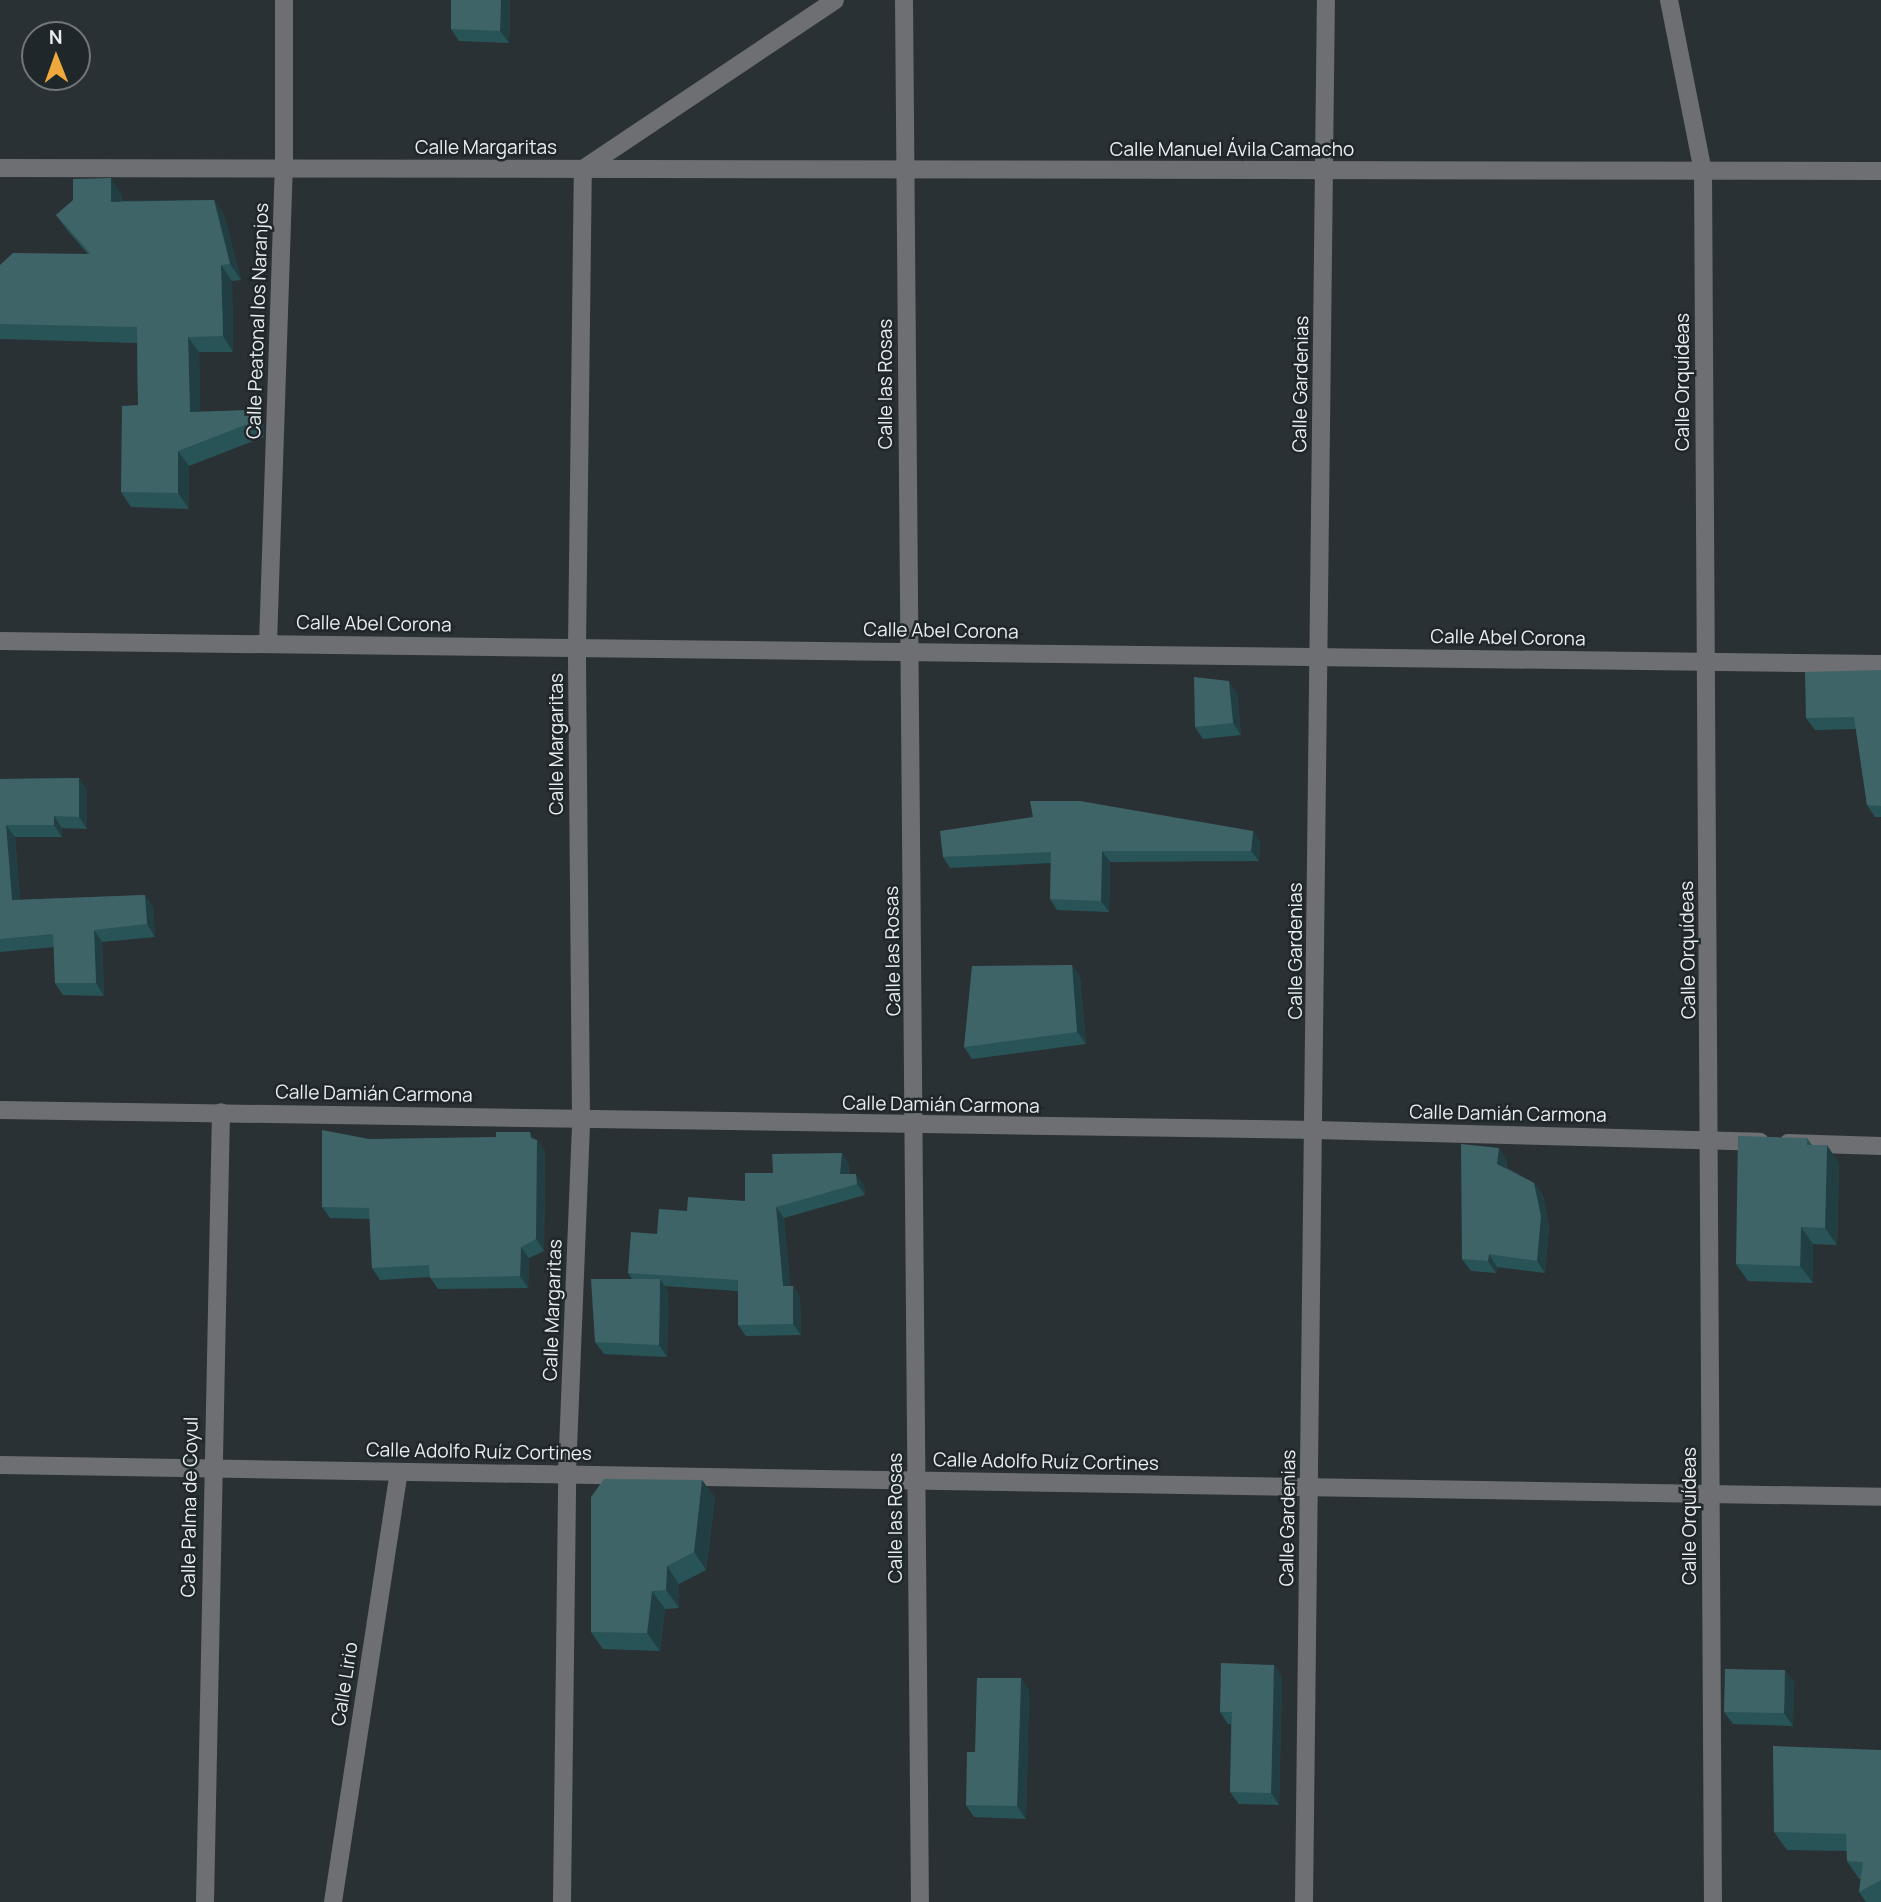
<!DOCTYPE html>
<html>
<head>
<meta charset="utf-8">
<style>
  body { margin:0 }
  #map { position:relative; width:1881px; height:1902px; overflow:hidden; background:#2a3135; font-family:Manrope,sans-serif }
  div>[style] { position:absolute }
  .street>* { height:18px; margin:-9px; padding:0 9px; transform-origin:9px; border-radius:9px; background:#6e6f72 }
  .wall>* { inset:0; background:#295457 }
  .shaded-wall>* { inset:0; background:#213f43 }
  .building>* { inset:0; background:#3e6468 }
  span { translate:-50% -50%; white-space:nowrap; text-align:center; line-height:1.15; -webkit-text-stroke:5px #20272b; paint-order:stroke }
  .street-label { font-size:19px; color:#e9edf0 }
  .north { position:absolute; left:21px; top:21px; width:70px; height:70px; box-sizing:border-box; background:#20272b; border:2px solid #70767a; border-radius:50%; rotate:359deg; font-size:19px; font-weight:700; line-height:28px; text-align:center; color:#e9edf0 }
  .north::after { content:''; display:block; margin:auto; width:24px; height:32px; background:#eea83c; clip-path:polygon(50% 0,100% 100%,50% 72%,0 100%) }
</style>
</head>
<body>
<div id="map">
  <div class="street">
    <div style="left:904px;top:0;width:1902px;rotate:89.52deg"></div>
    <div style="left:1669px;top:0;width:174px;rotate:78.8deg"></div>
    <div style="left:1703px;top:171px;width:1731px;rotate:89.67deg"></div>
    <div style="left:0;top:168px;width:1881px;rotate:0.09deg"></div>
    <div style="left:583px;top:169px;width:303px;rotate:-33.8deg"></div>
    <div style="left:0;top:641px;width:1881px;rotate:0.7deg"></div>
    <div style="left:268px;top:644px;width:475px;rotate:-88.1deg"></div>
    <div style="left:284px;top:169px;width:169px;rotate:-90deg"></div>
    <div style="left:0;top:1110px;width:1315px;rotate:0.87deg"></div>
    <div style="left:1315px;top:1130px;width:445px;rotate:1.5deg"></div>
    <div style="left:1788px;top:1143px;width:93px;rotate:1.8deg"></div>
    <div style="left:0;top:1465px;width:1881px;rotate:0.97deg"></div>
    <div style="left:205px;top:1902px;width:790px;rotate:-88.84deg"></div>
    <div style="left:333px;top:1902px;width:435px;rotate:-81.3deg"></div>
    <div style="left:562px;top:1902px;width:428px;rotate:-89.3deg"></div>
    <div style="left:567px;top:1474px;width:356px;rotate:-87.7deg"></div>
    <div style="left:581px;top:1118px;width:470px;rotate:-90.5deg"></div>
    <div style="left:577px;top:648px;width:479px;rotate:-89.3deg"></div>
    <div style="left:1304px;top:1902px;width:1902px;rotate:-89.34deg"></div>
  </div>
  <div class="wall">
    <div style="clip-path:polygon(510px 0,509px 43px,459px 41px,451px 29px)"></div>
    <div style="clip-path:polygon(121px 194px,122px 201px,214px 200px,224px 215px,241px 280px,232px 281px,233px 352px,199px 352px,200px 412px,253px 410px,264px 425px,264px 437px,189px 466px,189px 509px,131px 507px,121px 492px,138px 405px,137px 343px,0 339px,0 265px,88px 254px,67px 230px,56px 215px)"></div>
    <div style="clip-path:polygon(1881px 670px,1881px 817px,1875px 817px,1867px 805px,1856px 729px,1815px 730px,1806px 718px)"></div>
    <div style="clip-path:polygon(1237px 693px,1241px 735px,1203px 739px,1195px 727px)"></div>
    <div style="clip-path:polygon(79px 778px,87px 791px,87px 829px,62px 828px,62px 837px,15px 837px,20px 900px,145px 895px,153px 907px,155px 937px,102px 942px,104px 996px,63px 995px,55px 983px,54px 947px,0 952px,0 779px)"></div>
    <div style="clip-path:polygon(1253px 831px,1260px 842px,1259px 861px,1110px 862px,1109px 912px,1057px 910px,1050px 899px,1051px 863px,950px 868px,943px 857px)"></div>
    <div style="clip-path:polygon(1072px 965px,1080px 977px,1086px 1044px,972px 1059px,964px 1047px)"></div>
    <div style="clip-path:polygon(1807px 1138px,1812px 1145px,1839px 1163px,1837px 1245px,1813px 1244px,1813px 1283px,1748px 1281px,1736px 1264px)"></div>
    <div style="clip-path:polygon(369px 1139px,537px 1140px,545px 1151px,544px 1251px,529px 1258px,528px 1288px,438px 1289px,430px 1277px,380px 1280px,372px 1268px,370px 1219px,330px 1218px,322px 1207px)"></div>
    <div style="clip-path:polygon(1507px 1160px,1507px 1168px,1534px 1183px,1543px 1195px,1549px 1228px,1545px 1273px,1497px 1267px,1496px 1273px,1471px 1271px,1462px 1259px)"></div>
    <div style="clip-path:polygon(849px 1164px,849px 1174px,864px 1185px,865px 1195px,784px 1218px,790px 1286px,793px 1286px,800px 1297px,801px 1335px,746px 1336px,738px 1325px,738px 1291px,664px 1286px,668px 1291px,667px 1357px,604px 1354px,595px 1342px,632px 1279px,628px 1273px,657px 1234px,687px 1211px,745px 1201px,773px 1173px)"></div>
    <div style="clip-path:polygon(702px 1480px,715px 1498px,706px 1570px,679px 1584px,679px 1608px,665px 1609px,660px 1651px,603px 1649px,591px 1632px)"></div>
    <div style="clip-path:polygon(1282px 1677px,1279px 1805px,1239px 1804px,1230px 1792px,1231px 1724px,1228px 1724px,1220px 1712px)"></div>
    <div style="clip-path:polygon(1021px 1678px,1029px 1691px,1026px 1819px,974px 1817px,966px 1805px,975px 1752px)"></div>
    <div style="clip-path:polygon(1794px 1682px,1793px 1726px,1733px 1724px,1724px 1712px)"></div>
    <div style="clip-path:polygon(1881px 1750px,1881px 1902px,1866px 1902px,1859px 1892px,1861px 1879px,1859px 1879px,1847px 1861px,1847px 1851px,1787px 1850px,1774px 1832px)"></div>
  </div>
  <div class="shaded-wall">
    <div style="clip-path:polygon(501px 0,510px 0,509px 43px,500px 31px)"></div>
    <div style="clip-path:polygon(111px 178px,121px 194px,122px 217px,111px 202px)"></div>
    <div style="clip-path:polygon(214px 200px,224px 215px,241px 280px,230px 264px)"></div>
    <div style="clip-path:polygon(221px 265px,232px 281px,233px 352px,223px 336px)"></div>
    <div style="clip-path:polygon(188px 337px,199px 352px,201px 428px,190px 412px)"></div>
    <div style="clip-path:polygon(253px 410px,264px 425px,264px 437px,253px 422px)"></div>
    <div style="clip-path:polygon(178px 451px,189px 466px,189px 509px,178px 493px)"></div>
    <div style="clip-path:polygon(1229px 681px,1237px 693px,1241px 735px,1233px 723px)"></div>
    <div style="clip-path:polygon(79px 778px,87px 791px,87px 829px,79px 817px)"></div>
    <div style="clip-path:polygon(54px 816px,62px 828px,62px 837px,54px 825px)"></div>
    <div style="clip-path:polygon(6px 825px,15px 837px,21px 912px,12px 900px)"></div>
    <div style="clip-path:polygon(1253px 831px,1260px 842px,1259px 861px,1251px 851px)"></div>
    <div style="clip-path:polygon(1102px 851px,1110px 862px,1109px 912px,1101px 901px)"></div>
    <div style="clip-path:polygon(145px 895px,153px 907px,155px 937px,147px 924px)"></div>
    <div style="clip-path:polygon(94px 930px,102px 942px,104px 996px,96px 983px)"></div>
    <div style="clip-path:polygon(1072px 965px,1080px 977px,1086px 1044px,1077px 1032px)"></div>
    <div style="clip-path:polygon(530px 1132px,537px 1143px,537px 1140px,545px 1151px,544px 1251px,536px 1239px)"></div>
    <div style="clip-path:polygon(1827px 1145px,1839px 1163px,1837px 1245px,1825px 1228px)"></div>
    <div style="clip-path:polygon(1499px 1148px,1507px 1160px,1506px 1176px,1497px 1164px)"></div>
    <div style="clip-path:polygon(842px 1153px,849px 1164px,848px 1185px,840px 1174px)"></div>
    <div style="clip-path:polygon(856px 1174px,864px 1185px,865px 1195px,857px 1184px)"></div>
    <div style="clip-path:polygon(1534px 1183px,1543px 1195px,1549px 1228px,1545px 1273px,1537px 1261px)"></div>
    <div style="clip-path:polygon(776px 1207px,784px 1218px,791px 1297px,783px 1286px)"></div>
    <div style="clip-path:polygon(1801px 1227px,1813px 1244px,1813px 1283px,1800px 1266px)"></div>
    <div style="clip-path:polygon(521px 1247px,529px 1258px,528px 1288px,520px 1276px)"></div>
    <div style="clip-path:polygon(1489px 1254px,1497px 1267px,1496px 1273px,1488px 1261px)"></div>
    <div style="clip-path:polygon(660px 1279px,668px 1291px,667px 1357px,659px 1345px)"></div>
    <div style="clip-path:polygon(793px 1286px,800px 1297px,801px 1335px,793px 1324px)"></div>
    <div style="clip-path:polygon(702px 1480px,715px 1498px,706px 1570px,694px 1552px)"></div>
    <div style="clip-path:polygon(667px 1566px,679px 1584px,679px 1608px,666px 1590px)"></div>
    <div style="clip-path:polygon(652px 1591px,665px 1609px,660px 1651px,647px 1633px)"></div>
    <div style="clip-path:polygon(1274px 1665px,1282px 1677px,1279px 1805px,1271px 1793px)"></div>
    <div style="clip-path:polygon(1785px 1670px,1794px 1682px,1793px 1726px,1784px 1713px)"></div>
    <div style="clip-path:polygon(1021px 1678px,1029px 1691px,1026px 1819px,1017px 1806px)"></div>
  </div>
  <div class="building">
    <div style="clip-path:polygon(451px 0,501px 0,500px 31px,451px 29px)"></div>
    <div style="clip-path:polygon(111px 178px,111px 202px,214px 200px,230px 264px,221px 265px,223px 336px,188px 337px,190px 412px,253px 410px,253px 422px,178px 451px,178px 493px,121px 492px,122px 406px,138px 405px,137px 327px,0 324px,0 265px,13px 253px,91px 254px,56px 215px,73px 200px,73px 179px)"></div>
    <div style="clip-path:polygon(1881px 670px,1881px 806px,1867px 805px,1854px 717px,1806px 718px,1805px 672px)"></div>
    <div style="clip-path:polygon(1194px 677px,1229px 681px,1233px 723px,1195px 727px)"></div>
    <div style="clip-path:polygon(79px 778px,79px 817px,54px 816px,54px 825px,6px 825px,12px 900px,145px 895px,147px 924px,94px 930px,96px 983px,55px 983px,53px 934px,0 939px,0 779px)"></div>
    <div style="clip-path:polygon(1030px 801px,1080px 801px,1253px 831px,1251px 851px,1102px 851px,1101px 901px,1050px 899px,1051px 852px,943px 857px,940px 831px,1033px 817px)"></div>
    <div style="clip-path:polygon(1072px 965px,1077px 1032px,964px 1047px,972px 966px)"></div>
    <div style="clip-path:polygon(322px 1130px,369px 1139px,496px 1137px,496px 1132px,530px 1132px,531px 1138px,537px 1140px,536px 1239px,521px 1247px,520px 1276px,430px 1278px,429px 1265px,372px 1268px,369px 1208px,322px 1207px)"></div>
    <div style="clip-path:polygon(1738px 1136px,1807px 1138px,1807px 1145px,1827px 1145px,1825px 1228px,1801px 1227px,1800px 1266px,1736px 1264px)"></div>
    <div style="clip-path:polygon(1461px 1144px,1499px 1148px,1497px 1164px,1534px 1183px,1541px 1216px,1537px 1261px,1489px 1254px,1488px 1261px,1462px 1259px)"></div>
    <div style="clip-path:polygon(842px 1153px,840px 1174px,856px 1174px,857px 1184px,776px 1207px,783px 1286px,793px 1286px,793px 1324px,738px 1325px,738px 1280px,628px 1273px,631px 1232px,657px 1234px,659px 1209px,687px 1211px,688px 1197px,745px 1201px,745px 1173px,773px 1173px,772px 1154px)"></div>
    <div style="clip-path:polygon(591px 1279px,660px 1279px,659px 1345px,595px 1342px)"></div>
    <div style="clip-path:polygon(604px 1479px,702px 1480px,694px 1552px,667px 1566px,666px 1590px,652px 1591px,647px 1633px,591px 1632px,591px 1497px)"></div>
    <div style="clip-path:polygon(1221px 1663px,1274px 1665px,1271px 1793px,1230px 1792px,1232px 1712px,1220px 1712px)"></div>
    <div style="clip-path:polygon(1725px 1669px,1785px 1670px,1784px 1713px,1724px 1712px)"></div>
    <div style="clip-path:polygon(977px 1678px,1021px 1678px,1017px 1806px,966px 1805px,967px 1752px,975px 1752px)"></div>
    <div style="clip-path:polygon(1773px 1746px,1881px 1750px,1881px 1880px,1859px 1892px,1863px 1862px,1847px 1861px,1846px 1834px,1774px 1832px)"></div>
  </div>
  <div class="street-label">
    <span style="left:486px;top:148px">Calle Margaritas</span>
    <span style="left:1232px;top:150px">Calle Manuel Ávila Camacho</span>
    <span style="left:258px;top:321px;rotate:-88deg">Calle Peatonal los Naranjos</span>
    <span style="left:1683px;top:382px;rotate:-90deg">Calle Orquídeas</span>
    <span style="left:886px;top:384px;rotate:-90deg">Calle las Rosas</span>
    <span style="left:1301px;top:384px;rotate:-89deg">Calle Gardenias</span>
    <span style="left:374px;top:624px;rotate:1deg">Calle Abel Corona</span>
    <span style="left:941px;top:631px;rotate:1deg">Calle Abel Corona</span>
    <span style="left:1508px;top:638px;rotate:1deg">Calle Abel Corona</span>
    <span style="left:557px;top:744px;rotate:-90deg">Calle Margaritas</span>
    <span style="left:1688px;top:950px;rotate:-91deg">Calle Orquídeas</span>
    <span style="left:893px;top:951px;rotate:-91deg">Calle las Rosas</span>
    <span style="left:1296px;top:951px;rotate:-90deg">Calle Gardenias</span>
    <span style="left:374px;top:1094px;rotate:1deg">Calle Damián Carmona</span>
    <span style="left:941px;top:1105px;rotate:1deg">Calle Damián Carmona</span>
    <span style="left:1508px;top:1114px;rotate:1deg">Calle Damián Carmona</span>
    <span style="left:553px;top:1310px;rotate:-88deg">Calle Margaritas</span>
    <span style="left:479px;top:1452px;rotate:1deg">Calle Adolfo Ruíz Cortines</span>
    <span style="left:1046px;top:1462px;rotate:1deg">Calle Adolfo Ruíz Cortines</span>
    <span style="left:190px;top:1507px;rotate:-89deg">Calle Palma de Coyul</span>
    <span style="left:1690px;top:1516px;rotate:-90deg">Calle Orquídeas</span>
    <span style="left:896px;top:1518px;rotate:-90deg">Calle las Rosas</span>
    <span style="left:1288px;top:1518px;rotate:-89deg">Calle Gardenias</span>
    <span style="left:345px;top:1684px;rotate:-81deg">Calle Lirio</span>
  </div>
  <div class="north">N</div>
</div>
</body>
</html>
